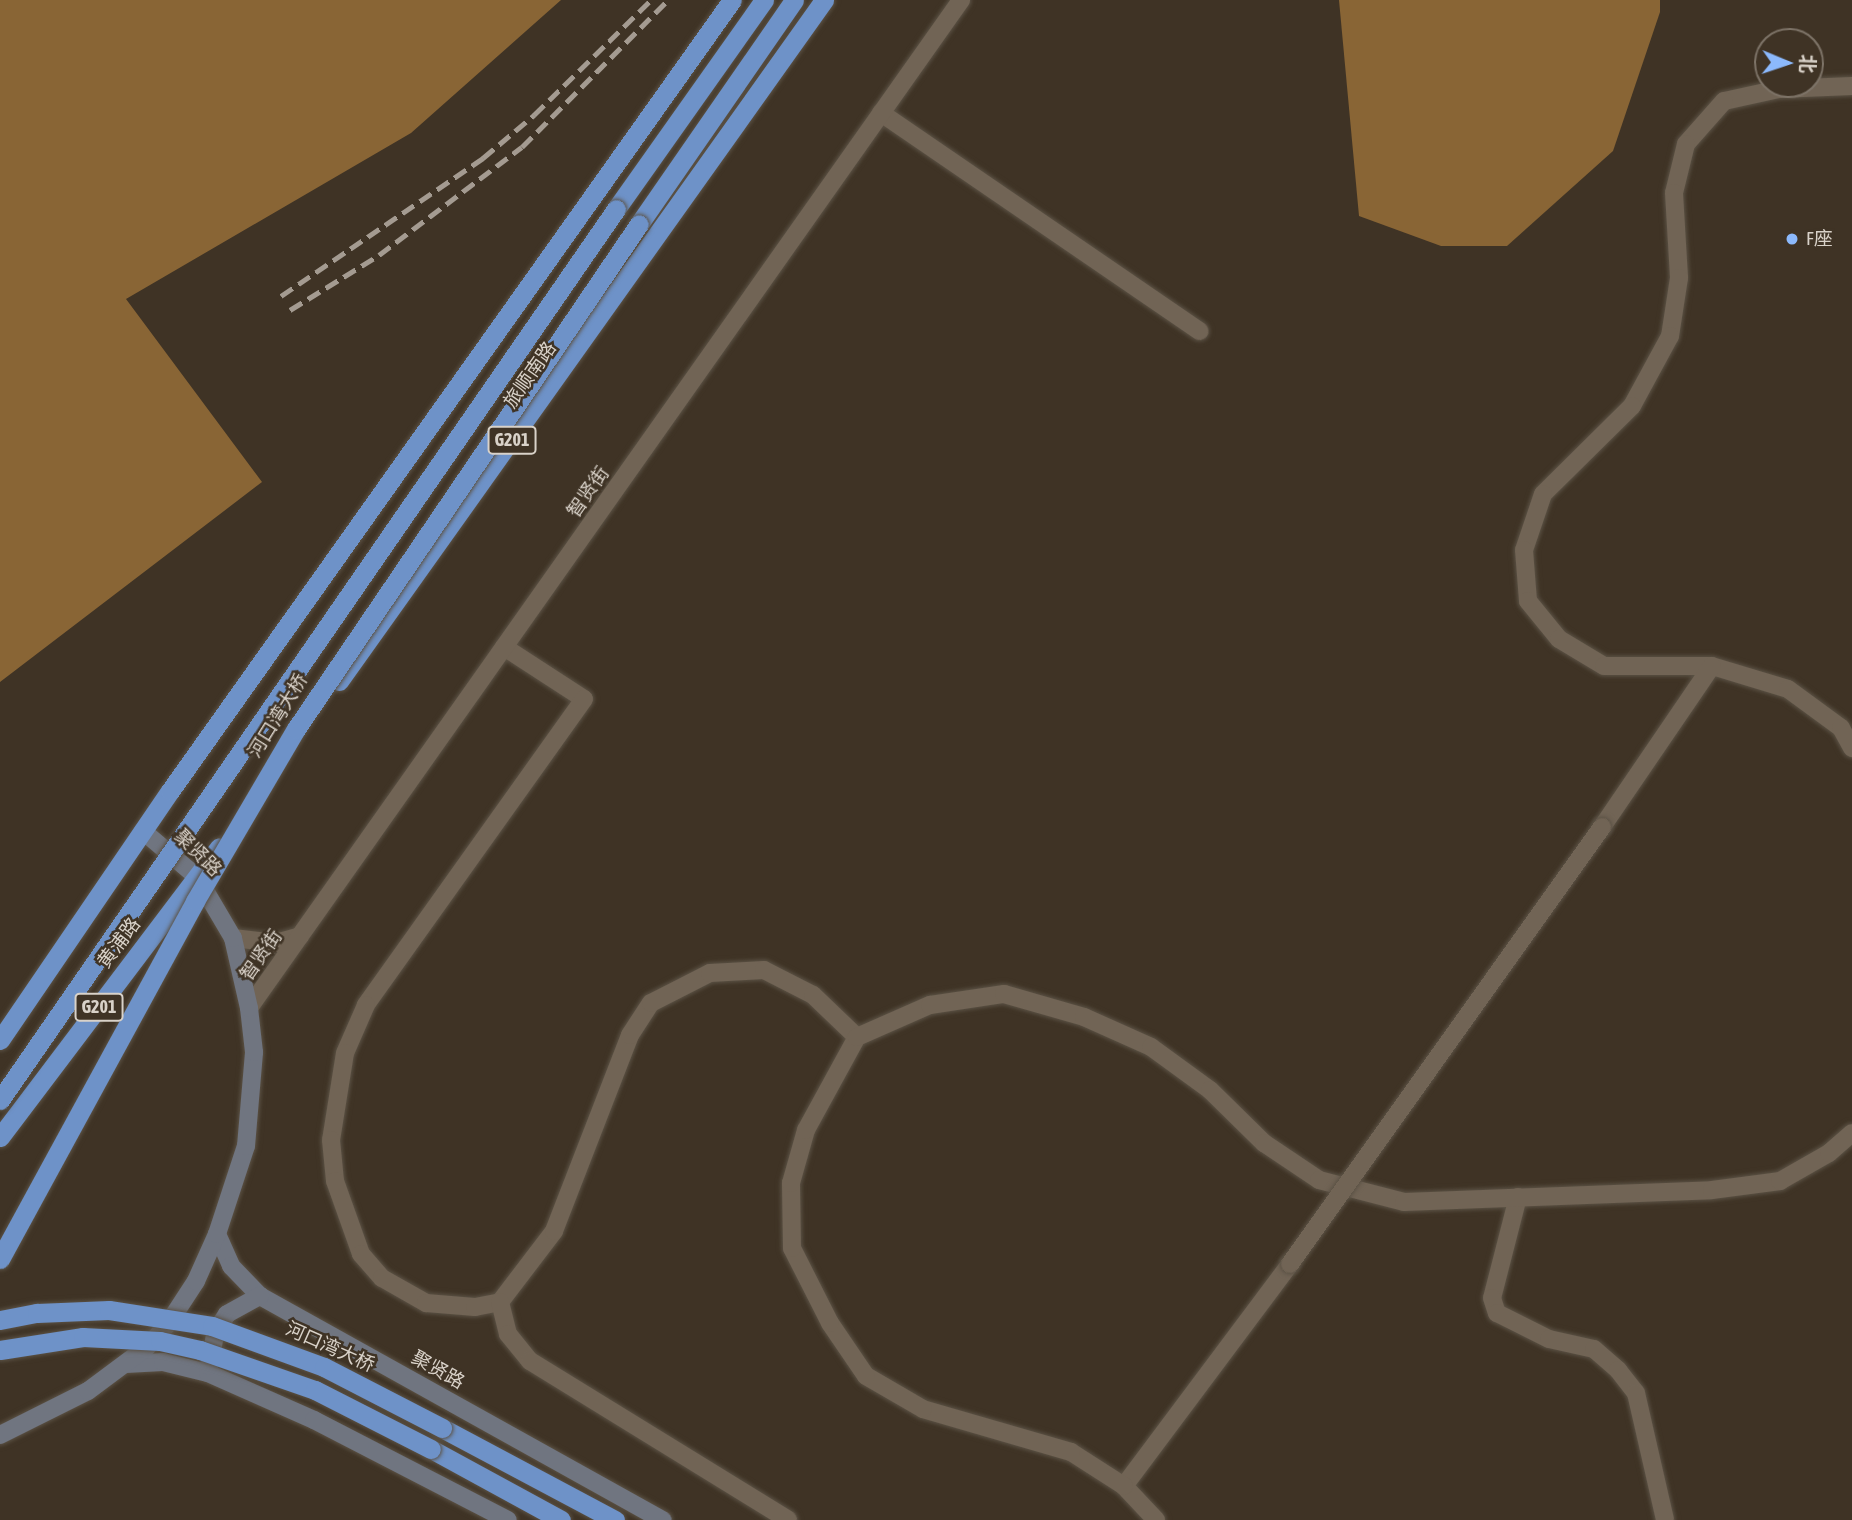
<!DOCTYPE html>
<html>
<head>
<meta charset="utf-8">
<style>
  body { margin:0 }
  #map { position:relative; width:1852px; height:1520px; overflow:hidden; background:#3f3325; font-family:"Asap Condensed","Noto Sans SC",sans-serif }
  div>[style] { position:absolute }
  .forest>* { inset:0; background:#896535 }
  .roads { filter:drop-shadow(0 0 2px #5b5245) drop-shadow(0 0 2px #5b5245) }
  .minor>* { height:18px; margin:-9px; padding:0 9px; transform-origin:9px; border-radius:9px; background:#716455 }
  .secondary>* { height:18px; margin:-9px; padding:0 9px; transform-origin:9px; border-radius:9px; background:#707580 }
  .trunk>* { height:19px; margin:-9.5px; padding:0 9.5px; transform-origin:9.5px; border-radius:9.5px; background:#6e92c8 }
  .rail>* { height:5px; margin-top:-2.5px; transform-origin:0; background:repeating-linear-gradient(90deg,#a49b91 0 14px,transparent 0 21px) }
  .bridges { filter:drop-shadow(0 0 2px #5b5245) drop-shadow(0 0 2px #5b5245) }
  .minor-bridge>* { height:18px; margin:-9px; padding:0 9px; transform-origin:9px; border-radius:9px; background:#716455 }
  .trunk-bridge>* { height:19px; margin:-9.5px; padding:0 9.5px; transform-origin:9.5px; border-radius:9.5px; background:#6e92c8 }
  .dots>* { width:19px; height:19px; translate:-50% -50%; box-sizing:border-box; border:4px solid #3f3325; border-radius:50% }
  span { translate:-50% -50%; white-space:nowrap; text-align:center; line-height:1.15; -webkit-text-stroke:5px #3f3325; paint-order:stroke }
  .shield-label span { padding:2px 5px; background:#3f3325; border:2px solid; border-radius:5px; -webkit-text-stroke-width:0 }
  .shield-label { font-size:18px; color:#d9d2c9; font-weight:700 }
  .poi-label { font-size:19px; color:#d9d2c9 }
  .left { translate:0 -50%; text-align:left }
  .street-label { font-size:19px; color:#d9d2c9 }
  .north { position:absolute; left:1754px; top:28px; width:70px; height:70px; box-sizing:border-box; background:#3f3325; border:2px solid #7d7367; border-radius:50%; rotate:92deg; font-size:19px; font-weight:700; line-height:28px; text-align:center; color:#d9d2c9 }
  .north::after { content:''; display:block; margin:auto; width:24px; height:32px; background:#8cb9fc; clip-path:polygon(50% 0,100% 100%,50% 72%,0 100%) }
</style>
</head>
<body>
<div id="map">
  <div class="forest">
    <div style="clip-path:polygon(0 0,561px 0,411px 133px,126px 299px,262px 482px,0 682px)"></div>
    <div style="clip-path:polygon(1339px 0,1660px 0,1660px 12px,1613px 151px,1507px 246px,1441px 246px,1359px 216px)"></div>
  </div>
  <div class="roads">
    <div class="minor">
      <div style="left:1852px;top:86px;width:73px;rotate:177.6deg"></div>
      <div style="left:1779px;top:89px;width:56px;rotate:167.7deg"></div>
      <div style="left:1724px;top:101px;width:57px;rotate:131.5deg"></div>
      <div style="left:1686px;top:144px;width:50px;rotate:103.8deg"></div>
      <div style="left:1674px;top:193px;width:85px;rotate:86.6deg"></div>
      <div style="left:1679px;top:278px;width:59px;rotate:98.8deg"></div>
      <div style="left:1670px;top:336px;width:80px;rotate:118.5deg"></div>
      <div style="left:1632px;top:406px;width:125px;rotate:135.3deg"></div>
      <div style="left:1543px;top:494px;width:59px;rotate:108.7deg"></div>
      <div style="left:1524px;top:550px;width:51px;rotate:85.5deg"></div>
      <div style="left:1528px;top:601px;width:49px;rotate:50.8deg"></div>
      <div style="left:1559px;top:639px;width:52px;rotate:31deg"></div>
      <div style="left:1604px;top:666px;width:108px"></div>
      <div style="left:1712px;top:666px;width:79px;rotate:16.8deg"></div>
      <div style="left:1788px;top:689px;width:66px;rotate:36.3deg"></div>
      <div style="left:1841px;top:728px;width:23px;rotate:61deg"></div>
      <div style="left:881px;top:113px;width:386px;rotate:34.4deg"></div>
      <div style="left:504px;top:647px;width:95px;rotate:33deg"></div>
      <div style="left:584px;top:699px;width:376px;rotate:125.5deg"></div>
      <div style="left:366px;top:1005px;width:52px;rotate:113.6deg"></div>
      <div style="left:345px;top:1053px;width:88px;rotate:99.1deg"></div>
      <div style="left:331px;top:1140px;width:41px;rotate:84.4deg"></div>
      <div style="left:335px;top:1181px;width:77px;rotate:70.4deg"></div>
      <div style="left:361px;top:1254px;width:32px;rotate:49deg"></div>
      <div style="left:382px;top:1278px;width:51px;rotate:29.6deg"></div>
      <div style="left:426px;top:1303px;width:49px;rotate:4.7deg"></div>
      <div style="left:475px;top:1307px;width:25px;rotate:-11deg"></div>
      <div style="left:500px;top:1302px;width:89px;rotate:-52.7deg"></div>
      <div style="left:554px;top:1231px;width:210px;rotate:-68.8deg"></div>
      <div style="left:630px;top:1035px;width:38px;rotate:-57deg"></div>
      <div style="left:651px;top:1003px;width:66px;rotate:-27deg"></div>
      <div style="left:710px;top:973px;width:54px;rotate:-3.2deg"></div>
      <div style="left:764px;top:970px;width:55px;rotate:27deg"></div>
      <div style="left:813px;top:995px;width:61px;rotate:43.7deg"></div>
      <div style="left:1602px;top:827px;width:195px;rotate:-55.7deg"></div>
      <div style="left:233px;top:938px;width:43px;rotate:6.6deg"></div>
      <div style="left:276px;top:943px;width:25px;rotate:-16deg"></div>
      <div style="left:249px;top:1008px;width:1234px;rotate:-54.76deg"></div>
      <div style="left:1518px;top:1197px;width:104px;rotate:104.4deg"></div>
      <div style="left:1492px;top:1298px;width:16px;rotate:72deg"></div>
      <div style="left:1497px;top:1313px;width:58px;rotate:26.6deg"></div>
      <div style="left:1549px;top:1339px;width:46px;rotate:12.5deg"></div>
      <div style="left:1594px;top:1349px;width:32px;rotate:41deg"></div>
      <div style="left:1618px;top:1370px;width:29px;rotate:52deg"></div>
      <div style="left:1636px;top:1393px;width:130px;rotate:77.1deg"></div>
      <div style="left:500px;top:1302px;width:33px;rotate:76deg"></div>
      <div style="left:508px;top:1334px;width:35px;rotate:51deg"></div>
      <div style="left:530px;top:1361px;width:303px;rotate:31.6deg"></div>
      <div style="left:1124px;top:1486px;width:277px;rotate:-53.2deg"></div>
      <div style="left:1156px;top:1520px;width:47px;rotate:-133.3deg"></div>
      <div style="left:1124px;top:1486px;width:63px;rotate:-147.3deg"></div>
      <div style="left:1071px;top:1452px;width:154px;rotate:-163.8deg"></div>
      <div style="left:923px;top:1409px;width:66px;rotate:-149.9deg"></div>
      <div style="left:866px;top:1376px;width:64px;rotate:-124.2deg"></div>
      <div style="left:830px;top:1323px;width:84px;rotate:-116.9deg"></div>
      <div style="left:792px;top:1248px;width:65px;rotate:-90.9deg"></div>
      <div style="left:791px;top:1183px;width:55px;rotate:-74.2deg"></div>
      <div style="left:806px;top:1130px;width:106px;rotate:-61.3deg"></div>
      <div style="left:857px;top:1037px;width:80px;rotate:-23.7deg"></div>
      <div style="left:930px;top:1005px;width:75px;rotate:-8.5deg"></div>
      <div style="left:1004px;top:994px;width:83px;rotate:16deg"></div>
      <div style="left:1084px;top:1017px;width:73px;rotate:24.1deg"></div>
      <div style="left:1151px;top:1047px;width:73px;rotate:36.1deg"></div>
      <div style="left:1210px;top:1090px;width:76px;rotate:44.5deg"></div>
      <div style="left:1264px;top:1143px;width:66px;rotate:33.9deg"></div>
      <div style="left:1319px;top:1180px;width:88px;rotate:14.5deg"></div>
      <div style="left:1404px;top:1202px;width:308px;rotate:-2.2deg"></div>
      <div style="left:1712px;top:1190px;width:69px;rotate:-7.5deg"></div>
      <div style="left:1780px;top:1181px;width:56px;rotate:-29.7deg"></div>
      <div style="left:1829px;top:1153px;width:30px;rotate:-41deg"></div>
    </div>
    <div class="secondary">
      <div style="left:217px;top:1234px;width:35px;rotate:66deg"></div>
      <div style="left:231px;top:1266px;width:42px;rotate:46deg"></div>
      <div style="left:260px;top:1296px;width:461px;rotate:29.1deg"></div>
      <div style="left:126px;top:1364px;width:37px;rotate:-3deg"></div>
      <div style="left:163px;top:1362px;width:46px;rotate:13.7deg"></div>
      <div style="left:208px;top:1373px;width:116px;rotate:23.9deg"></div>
      <div style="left:314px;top:1420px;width:218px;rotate:27.3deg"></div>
      <div style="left:209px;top:1366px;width:36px;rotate:-79deg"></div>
      <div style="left:216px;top:1331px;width:20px;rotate:-57deg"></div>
      <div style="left:227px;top:1314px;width:38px;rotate:-29deg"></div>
      <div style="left:0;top:1435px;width:98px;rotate:-26.6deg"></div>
      <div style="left:88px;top:1391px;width:74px;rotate:-36.7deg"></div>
      <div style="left:147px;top:1347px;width:31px;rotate:-48deg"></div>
      <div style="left:168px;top:1324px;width:51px;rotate:-56.9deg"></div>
      <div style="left:196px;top:1281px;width:51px;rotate:-65.9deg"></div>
      <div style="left:217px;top:1234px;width:93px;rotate:-71.8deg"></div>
      <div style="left:246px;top:1146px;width:94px;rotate:-85.1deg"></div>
      <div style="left:254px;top:1052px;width:44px;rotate:-96.5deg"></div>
      <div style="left:249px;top:1008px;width:72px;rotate:-102.9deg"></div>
      <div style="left:233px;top:938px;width:71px;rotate:-120.5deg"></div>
      <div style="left:197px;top:877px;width:71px;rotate:-139.6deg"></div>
    </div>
    <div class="trunk">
      <div style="left:616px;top:209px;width:256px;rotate:-54.7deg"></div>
      <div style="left:639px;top:224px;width:272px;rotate:-55.3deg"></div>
      <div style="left:339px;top:681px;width:836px;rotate:-54.54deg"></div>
      <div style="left:0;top:1040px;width:301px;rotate:-55.7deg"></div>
      <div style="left:170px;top:791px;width:970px;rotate:-54.61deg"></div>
      <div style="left:0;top:1137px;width:363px;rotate:-52.9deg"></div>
      <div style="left:442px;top:1428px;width:196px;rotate:28deg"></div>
      <div style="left:431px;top:1449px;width:148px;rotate:28.6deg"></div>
    </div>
  </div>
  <div class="rail">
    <div style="left:281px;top:296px;width:245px;rotate:-34.3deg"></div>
    <div style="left:483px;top:158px;width:67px;rotate:-40.1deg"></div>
    <div style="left:534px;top:115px;width:164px;rotate:-44.5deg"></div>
    <div style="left:290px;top:310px;width:105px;rotate:-31.7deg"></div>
    <div style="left:379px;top:255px;width:179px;rotate:-37.1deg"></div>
    <div style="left:522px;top:147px;width:207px;rotate:-45.2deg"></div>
  </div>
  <div class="bridges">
    <div class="minor-bridge">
      <div style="left:1290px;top:1264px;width:537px;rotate:-54.47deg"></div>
    </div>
    <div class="trunk-bridge">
      <div style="left:0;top:1100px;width:1083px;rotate:-55.34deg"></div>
      <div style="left:0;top:1259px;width:408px;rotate:-61.4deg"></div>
      <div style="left:195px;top:901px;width:199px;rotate:-59.6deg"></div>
      <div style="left:296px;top:729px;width:610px;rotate:-55.82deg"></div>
      <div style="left:0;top:1320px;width:38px;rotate:-11deg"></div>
      <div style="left:37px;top:1313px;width:72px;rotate:-2.4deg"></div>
      <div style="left:109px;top:1310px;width:104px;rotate:8.8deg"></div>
      <div style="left:212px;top:1326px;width:119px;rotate:20.1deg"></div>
      <div style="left:324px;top:1367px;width:133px;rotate:27.3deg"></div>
      <div style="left:0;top:1350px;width:84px;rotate:-8.9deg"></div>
      <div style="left:83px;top:1337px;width:77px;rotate:3deg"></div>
      <div style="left:160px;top:1341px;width:41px;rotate:12.7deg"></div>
      <div style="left:200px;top:1350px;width:122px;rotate:19.2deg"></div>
      <div style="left:315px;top:1390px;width:130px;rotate:27deg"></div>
    </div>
  </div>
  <div class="dots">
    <div style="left:1792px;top:239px;background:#8cb9fc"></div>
  </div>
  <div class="shield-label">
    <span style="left:512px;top:440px">G201</span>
    <span style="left:99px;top:1007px">G201</span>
  </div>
  <div class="poi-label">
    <span class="left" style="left:1806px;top:239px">F座</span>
  </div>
  <div class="street-label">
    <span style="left:530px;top:375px;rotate:-55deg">旅顺南路</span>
    <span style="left:588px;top:492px;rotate:-55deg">智贤街</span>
    <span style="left:278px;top:716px;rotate:-58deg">河口湾大桥</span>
    <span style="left:198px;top:853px;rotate:45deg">聚贤路</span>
    <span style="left:119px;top:943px;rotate:-53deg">黄浦路</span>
    <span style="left:261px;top:955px;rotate:-55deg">智贤街</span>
    <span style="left:330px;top:1347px;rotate:24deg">河口湾大桥</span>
    <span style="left:438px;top:1370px;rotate:29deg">聚贤路</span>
  </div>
  <div class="north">北</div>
</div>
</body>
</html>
